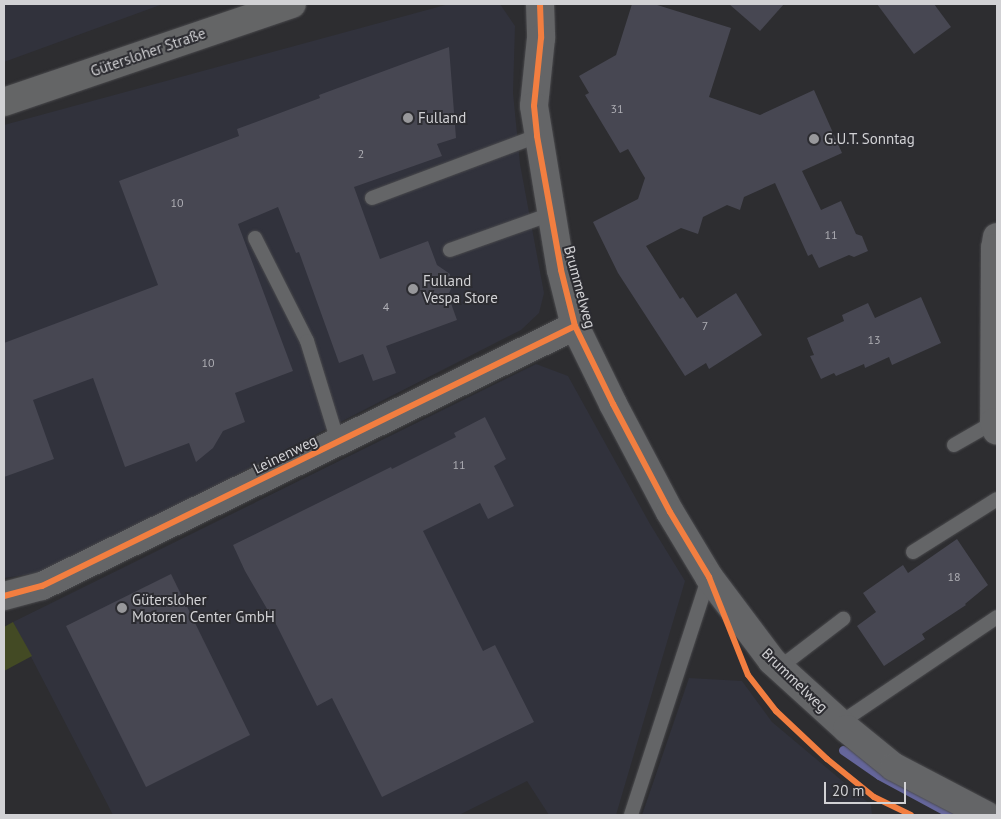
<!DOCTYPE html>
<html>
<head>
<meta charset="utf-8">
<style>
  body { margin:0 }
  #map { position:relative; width:1001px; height:819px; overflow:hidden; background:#2d2d30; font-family:"PT Sans",sans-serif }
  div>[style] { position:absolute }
  .built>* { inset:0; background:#31323c }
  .green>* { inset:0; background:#434a24 }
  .stream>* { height:9px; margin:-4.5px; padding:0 4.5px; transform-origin:4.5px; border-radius:4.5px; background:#65669b }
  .building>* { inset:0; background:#474752 }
  .roads { filter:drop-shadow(0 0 1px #4a4a4d) drop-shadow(0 0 1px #4a4a4d) }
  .lane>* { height:14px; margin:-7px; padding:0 7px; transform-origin:7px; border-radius:7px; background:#646567 }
  .street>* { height:28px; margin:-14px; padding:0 14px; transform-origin:14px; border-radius:14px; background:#646567 }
  .secondary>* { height:28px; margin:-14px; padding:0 14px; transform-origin:14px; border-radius:14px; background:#646566 }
  .cycleway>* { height:6px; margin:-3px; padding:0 3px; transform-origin:3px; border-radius:3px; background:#f27e40 }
  .dots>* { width:14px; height:14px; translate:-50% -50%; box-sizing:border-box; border:2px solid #2c2c31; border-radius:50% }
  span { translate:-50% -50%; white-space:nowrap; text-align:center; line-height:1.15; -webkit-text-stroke:4px #2c2c31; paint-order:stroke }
  .number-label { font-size:12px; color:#aeaeb4 }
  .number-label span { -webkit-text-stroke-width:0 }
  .street-label { font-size:15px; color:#d1d1d4 }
  .poi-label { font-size:15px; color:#d1d1d4 }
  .left { translate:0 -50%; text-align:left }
  .frame { position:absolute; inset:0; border:5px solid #d1d1d4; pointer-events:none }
  .scale { position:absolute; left:824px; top:782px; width:82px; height:22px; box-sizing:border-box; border:2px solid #d1d1d4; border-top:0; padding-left:6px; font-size:15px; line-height:18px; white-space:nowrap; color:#d1d1d4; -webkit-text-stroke:4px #2c2c31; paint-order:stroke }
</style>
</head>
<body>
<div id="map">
  <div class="built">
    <div style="clip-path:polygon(4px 4px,163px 4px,4px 62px)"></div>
    <div style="clip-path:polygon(449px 4px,500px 4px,515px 26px,513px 93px,520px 164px,544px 293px,539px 313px,521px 330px,128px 530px,38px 573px,4px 578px,4px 125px)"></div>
    <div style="clip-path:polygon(536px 364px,568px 376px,650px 524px,685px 581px,616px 815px,549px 815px,527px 781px,459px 815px,113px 815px,13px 622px)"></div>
    <div style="clip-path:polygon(689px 678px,742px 681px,772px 722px,871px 805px,872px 815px,642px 815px)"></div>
  </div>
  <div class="green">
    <div style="clip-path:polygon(13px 622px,32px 656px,4px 671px,4px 627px)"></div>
  </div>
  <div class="stream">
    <div style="left:843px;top:750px;width:44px;rotate:34.8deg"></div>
    <div style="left:879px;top:775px;width:84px;rotate:28.4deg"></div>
  </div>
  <div class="building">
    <div style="clip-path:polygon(632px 4px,654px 4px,731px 28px,709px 97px,760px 115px,814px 90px,842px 153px,802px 171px,821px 210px,841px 201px,856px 234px,862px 236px,868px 251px,854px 257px,849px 255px,819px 268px,812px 254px,808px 256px,775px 183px,744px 197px,740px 210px,727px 205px,703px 217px,698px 234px,681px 228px,646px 246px,680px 299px,683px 297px,697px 318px,736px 293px,762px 335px,709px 369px,706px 363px,685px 376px,618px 273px,593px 222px,638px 199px,645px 178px,628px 149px,620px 153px,585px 95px,589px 93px,579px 76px,616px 55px)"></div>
    <div style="clip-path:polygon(729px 4px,784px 4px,760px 31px)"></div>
    <div style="clip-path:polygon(877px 4px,934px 4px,951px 27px,914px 54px)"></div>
    <div style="clip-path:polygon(449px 47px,456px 138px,437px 144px,442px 156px,354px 187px,380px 259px,428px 241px,437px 265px,450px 274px,451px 289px,448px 295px,457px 320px,386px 346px,396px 373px,373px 381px,363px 354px,339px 363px,299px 252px,296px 253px,278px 207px,238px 224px,293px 371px,235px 393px,245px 422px,223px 431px,213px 448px,196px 462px,189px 443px,125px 467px,93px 378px,33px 400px,54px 459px,4px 477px,4px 343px,158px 285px,119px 181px,239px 136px,237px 129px,320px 98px,319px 95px)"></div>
    <div style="clip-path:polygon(921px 297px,941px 343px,892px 365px,889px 357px,865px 368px,864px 364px,836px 376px,834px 373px,821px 379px,810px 356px,814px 355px,807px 338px,844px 321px,842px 315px,868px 303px,875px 318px)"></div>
    <div style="clip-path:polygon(485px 417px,506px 459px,494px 466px,514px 506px,488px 519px,480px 503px,423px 531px,483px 651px,495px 645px,534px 722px,382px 797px,332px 698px,317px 706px,277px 626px,245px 571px,233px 545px,391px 467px,392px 469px,456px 437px,454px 433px)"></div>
    <div style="clip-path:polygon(957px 539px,988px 585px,965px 604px,966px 605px,922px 634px,925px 639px,884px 666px,857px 626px,876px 612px,863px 593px,903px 565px,908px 573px)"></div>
    <div style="clip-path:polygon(171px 574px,250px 735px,146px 787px,66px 626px)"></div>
  </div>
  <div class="roads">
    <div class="lane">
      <div style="left:372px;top:198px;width:176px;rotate:-20.6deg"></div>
      <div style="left:255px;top:238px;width:115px;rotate:63.2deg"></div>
      <div style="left:307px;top:341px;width:106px;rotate:72.9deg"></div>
      <div style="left:450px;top:250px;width:107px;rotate:-19.6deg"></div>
      <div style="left:954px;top:445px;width:46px;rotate:-29.9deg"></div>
      <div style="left:913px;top:552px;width:99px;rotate:-32.2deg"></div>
      <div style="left:779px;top:668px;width:81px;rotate:-37.4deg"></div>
      <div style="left:840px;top:723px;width:189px;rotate:-34deg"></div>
      <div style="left:631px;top:815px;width:250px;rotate:-71.9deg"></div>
    </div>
    <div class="street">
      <div style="left:540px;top:4px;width:34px;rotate:88deg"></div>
      <div style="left:541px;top:38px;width:68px;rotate:95.9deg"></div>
      <div style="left:534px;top:106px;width:166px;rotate:80.7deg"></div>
      <div style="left:561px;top:270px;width:58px;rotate:76deg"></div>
      <div style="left:575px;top:326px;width:87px;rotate:64deg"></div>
      <div style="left:613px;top:404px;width:122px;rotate:62.2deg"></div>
      <div style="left:670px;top:512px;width:76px;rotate:59deg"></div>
      <div style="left:709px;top:577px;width:105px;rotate:53.1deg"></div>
      <div style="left:772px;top:661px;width:101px;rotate:42.2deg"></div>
      <div style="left:847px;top:729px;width:60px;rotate:39deg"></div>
      <div style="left:894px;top:767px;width:104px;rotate:27.6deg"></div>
      <div style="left:997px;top:237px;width:11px;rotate:100deg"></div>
      <div style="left:995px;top:248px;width:174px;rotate:90.3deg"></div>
      <div style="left:994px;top:422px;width:9px;rotate:72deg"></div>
      <div style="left:4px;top:596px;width:39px;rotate:-15deg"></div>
      <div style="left:42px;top:586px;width:593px;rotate:-26deg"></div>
    </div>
    <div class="secondary">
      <div style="left:4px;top:102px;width:304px;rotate:-18.8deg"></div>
    </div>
  </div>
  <div class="cycleway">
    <div style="left:540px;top:4px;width:34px;rotate:88deg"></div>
    <div style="left:541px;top:38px;width:68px;rotate:95.9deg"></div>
    <div style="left:534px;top:106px;width:30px;rotate:84deg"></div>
    <div style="left:537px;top:136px;width:136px;rotate:79.8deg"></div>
    <div style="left:561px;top:270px;width:58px;rotate:76deg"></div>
    <div style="left:575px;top:326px;width:87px;rotate:64deg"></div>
    <div style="left:613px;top:404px;width:122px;rotate:62.2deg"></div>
    <div style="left:670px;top:512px;width:76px;rotate:59deg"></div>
    <div style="left:709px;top:577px;width:105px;rotate:68.3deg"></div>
    <div style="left:748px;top:675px;width:46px;rotate:52.1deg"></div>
    <div style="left:776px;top:711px;width:70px;rotate:43.3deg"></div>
    <div style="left:827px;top:759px;width:60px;rotate:39deg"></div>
    <div style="left:874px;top:797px;width:41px;rotate:25.9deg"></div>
    <div style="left:4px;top:596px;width:39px;rotate:-15deg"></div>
    <div style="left:42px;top:586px;width:593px;rotate:-26deg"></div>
  </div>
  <div class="dots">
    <div style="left:408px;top:118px;background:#98989b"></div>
    <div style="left:814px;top:139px;background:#98989b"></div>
    <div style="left:413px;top:289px;background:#98989b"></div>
    <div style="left:122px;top:608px;background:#98989b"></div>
  </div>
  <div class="number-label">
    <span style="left:617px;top:109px">31</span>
    <span style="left:361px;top:154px">2</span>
    <span style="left:177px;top:203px">10</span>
    <span style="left:831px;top:235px">11</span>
    <span style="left:386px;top:307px">4</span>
    <span style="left:705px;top:326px">7</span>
    <span style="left:874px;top:340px">13</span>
    <span style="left:208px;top:363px">10</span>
    <span style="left:459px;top:465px">11</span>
    <span style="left:954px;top:577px">18</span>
  </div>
  <div class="street-label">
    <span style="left:148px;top:52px;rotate:-19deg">Gütersloher Straße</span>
    <span style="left:580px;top:287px;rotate:75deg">Brummelweg</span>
    <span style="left:285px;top:454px;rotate:-26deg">Leinenweg</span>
    <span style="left:795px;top:680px;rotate:44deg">Brummelweg</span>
  </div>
  <div class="poi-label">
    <span class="left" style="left:418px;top:118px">Fulland</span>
    <span class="left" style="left:824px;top:139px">G.U.T. Sonntag</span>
    <span class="left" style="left:423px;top:289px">Fulland<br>Vespa Store</span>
    <span class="left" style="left:132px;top:608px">Gütersloher<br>Motoren Center GmbH</span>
  </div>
  <div class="frame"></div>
  <div class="scale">20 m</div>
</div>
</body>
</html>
